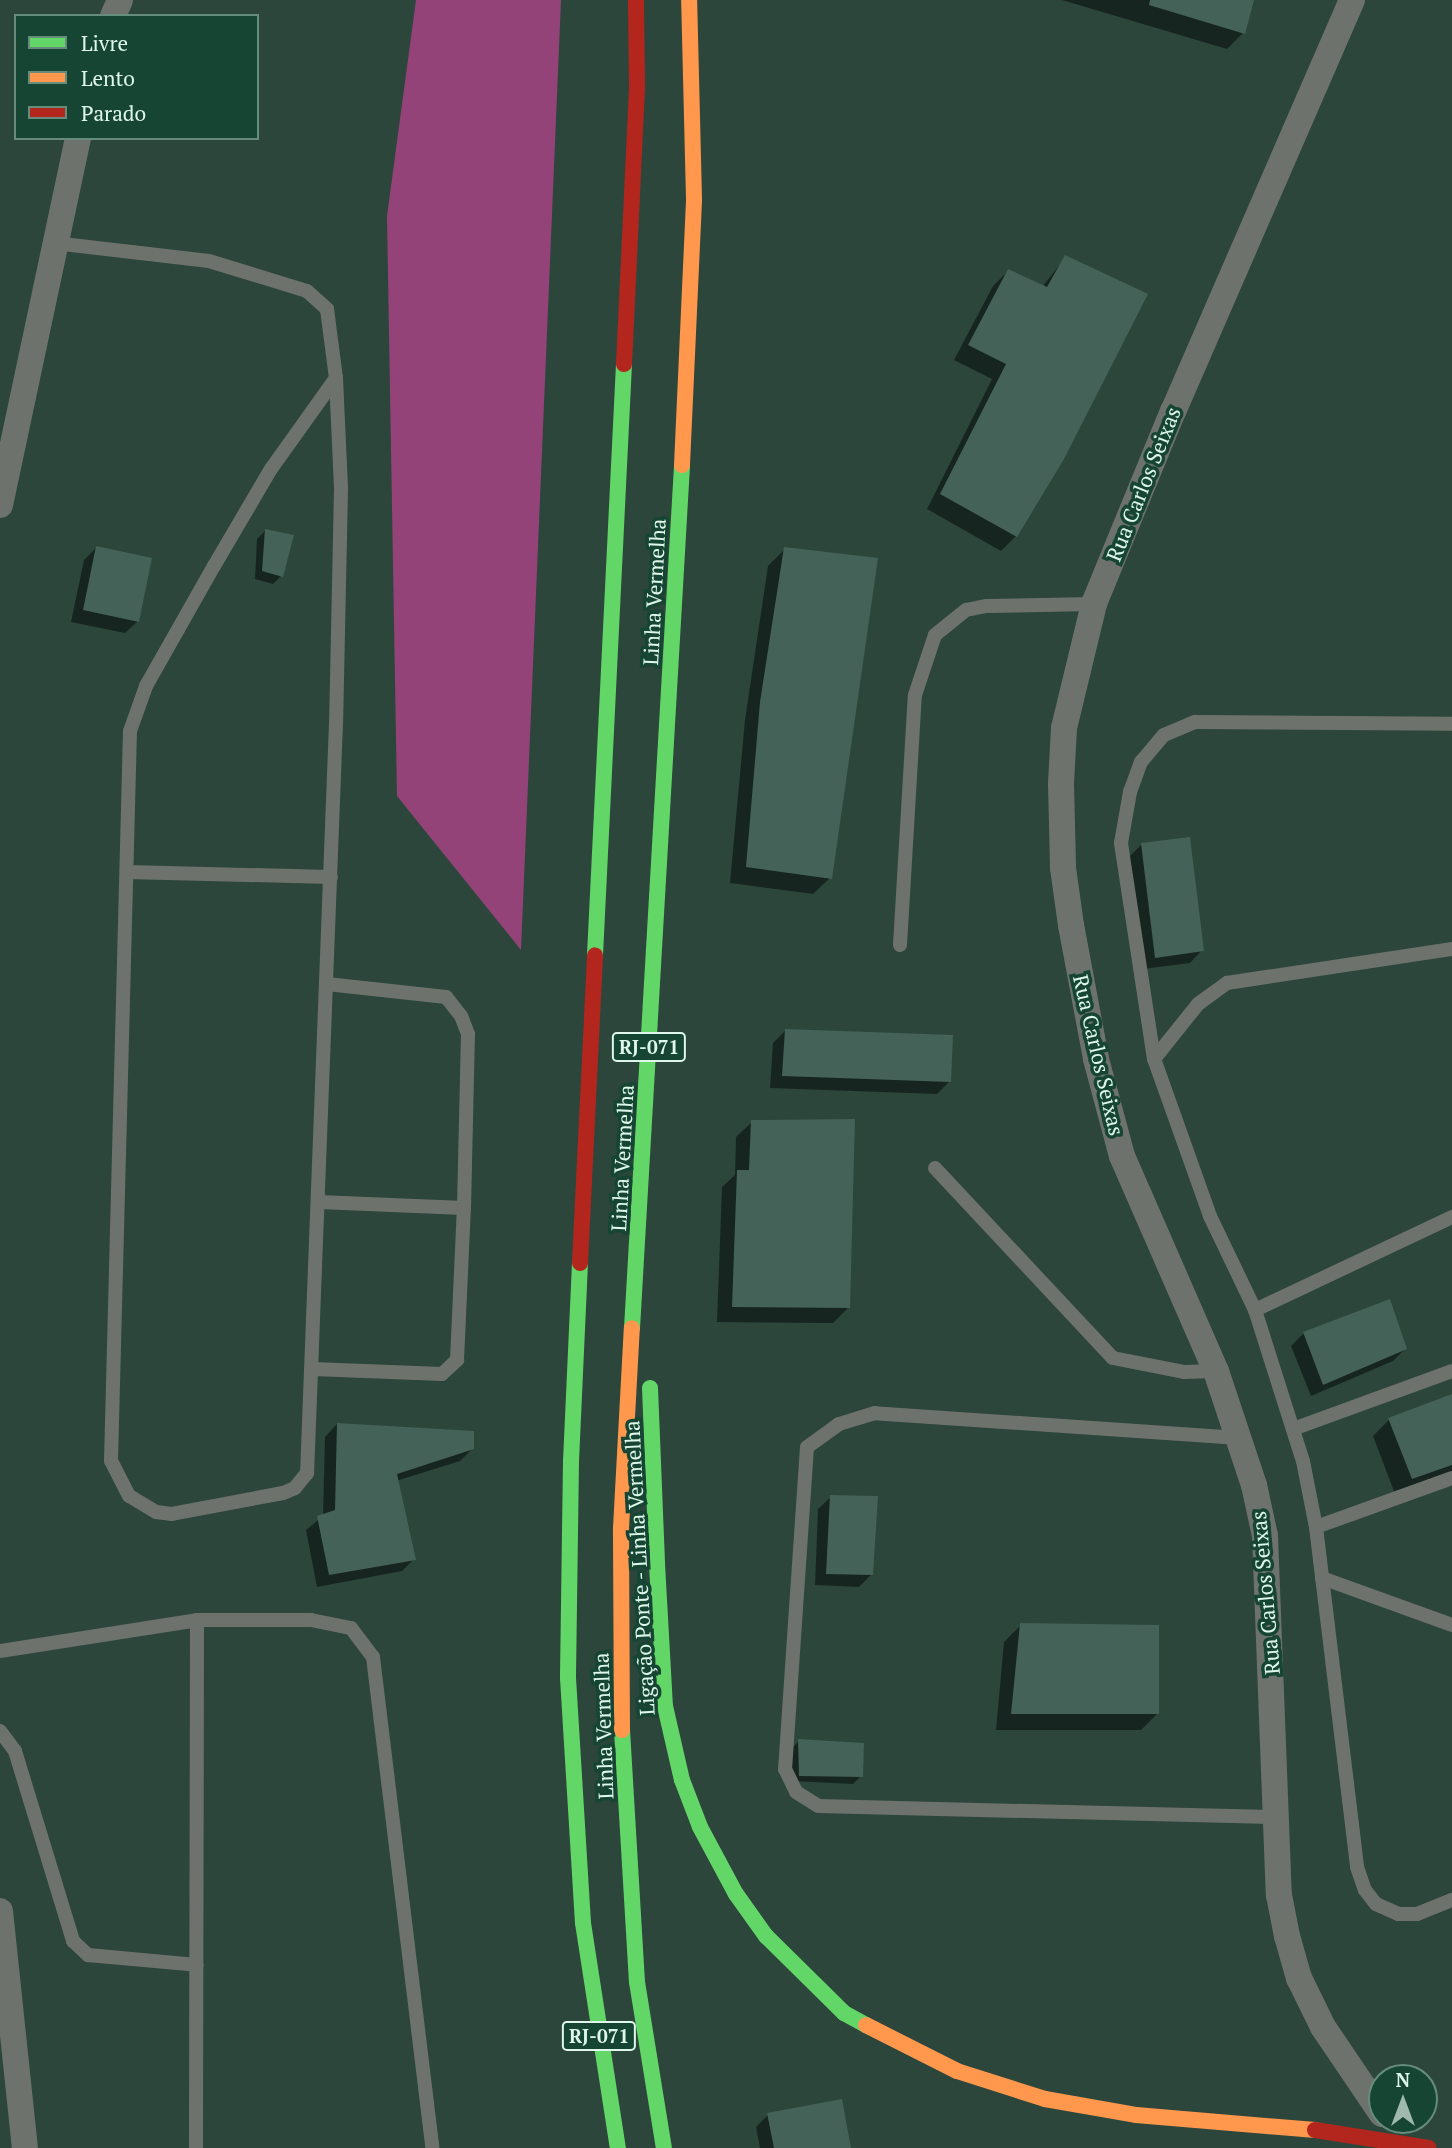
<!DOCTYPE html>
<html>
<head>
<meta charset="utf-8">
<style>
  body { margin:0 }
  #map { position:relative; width:1452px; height:2148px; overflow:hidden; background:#2c463c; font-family:"PT Serif",serif }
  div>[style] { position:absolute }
  .green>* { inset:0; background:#944378 }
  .shadow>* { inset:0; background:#0007 }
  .building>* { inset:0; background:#446258 }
  .lane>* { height:14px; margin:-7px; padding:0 7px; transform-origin:7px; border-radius:7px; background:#6e726c }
  .street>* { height:26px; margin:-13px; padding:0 13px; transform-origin:13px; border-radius:13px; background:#6e726c }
  .fast>* { height:16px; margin:-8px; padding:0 8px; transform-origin:8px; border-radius:8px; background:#63d668 }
  .slow>* { height:16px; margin:-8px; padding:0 8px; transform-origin:8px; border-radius:8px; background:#ff974d }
  .jam>* { height:16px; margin:-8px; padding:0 8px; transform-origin:8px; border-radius:8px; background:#b3261e }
  .fast-bridge>* { height:16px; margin:-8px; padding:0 8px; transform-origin:8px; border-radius:8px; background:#63d668 }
  .slow-bridge>* { height:16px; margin:-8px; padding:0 8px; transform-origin:8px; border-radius:8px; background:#ff974d }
  .jam-bridge>* { height:16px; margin:-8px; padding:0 8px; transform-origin:8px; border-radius:8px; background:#b3261e }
  span { translate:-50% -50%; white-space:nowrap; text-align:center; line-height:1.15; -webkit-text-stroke:7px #164633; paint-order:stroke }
  .shield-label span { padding:2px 5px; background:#164633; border:2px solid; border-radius:5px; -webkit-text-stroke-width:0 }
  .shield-label { font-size:19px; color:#def7ea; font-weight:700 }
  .street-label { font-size:21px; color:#def7ea }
  .legend { position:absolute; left:14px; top:14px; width:245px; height:126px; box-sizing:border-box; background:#164633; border:2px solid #668d7c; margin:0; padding:9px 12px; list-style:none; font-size:21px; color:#def7ea }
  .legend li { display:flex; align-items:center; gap:14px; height:35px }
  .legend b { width:35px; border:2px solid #668d7c }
  .north { position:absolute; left:1368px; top:2064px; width:70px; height:70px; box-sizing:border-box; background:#164633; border:2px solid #668d7c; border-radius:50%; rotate:0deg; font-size:19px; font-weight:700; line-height:28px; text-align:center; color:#def7ea }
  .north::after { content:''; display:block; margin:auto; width:24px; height:32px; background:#a0b9ad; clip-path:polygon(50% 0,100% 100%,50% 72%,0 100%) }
</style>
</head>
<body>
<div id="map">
  <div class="green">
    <div style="clip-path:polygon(416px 0,561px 0,521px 950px,397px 796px,387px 216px)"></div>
  </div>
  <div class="shadow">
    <div style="clip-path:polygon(1062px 0,1252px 0,1243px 33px,1227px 49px)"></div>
    <div style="clip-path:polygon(1066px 257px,1016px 536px,1001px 551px,927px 509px,992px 379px,954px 360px,993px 286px,1008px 271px,1042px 287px)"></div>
    <div style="clip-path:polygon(265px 531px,281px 576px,273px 584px,255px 579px,257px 539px)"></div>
    <div style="clip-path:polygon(96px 548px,138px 621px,125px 633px,71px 622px,84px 560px)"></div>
    <div style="clip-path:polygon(785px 549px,830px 878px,813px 894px,730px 883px,745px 720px,768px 566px)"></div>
    <div style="clip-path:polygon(1141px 845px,1202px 950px,1190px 963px,1143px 969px,1129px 857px)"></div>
    <div style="clip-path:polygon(785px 1031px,949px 1082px,937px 1094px,770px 1088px,773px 1043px)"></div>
    <div style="clip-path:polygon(752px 1122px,848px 1308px,833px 1323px,717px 1322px,722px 1187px,735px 1175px,736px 1137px)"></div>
    <div style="clip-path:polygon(1304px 1333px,1405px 1349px,1393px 1361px,1311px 1396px,1291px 1346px)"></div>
    <div style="clip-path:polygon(1452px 1396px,1452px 1474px,1395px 1494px,1373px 1436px,1389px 1420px)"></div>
    <div style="clip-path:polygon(337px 1424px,473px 1448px,460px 1461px,396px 1481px,414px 1559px,402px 1571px,317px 1587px,306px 1530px,323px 1516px,325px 1437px)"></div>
    <div style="clip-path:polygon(831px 1497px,872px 1574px,859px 1587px,815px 1585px,818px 1509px)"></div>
    <div style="clip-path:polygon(1021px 1625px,1158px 1713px,1141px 1730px,996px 1730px,1004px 1642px)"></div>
    <div style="clip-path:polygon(799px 1741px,861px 1776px,853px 1784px,791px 1781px,791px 1749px)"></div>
    <div style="clip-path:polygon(768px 2115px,850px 2148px,760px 2148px,756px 2127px)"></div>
  </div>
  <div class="building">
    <div style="clip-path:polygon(1150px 0,1254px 0,1245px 34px,1149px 5px)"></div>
    <div style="clip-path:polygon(1065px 255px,1148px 294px,1064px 459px,1017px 537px,940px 494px,1006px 364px,968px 345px,1008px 269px,1047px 287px)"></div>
    <div style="clip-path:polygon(265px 529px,294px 535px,283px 577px,262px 571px)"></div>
    <div style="clip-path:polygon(96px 546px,152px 558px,139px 622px,83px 610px)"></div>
    <div style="clip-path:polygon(784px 547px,878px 558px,832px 879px,746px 867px,760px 702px)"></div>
    <div style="clip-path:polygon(1190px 837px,1204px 951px,1155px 958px,1141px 843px)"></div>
    <div style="clip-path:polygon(785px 1029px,953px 1035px,951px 1082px,782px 1076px)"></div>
    <div style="clip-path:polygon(855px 1119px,850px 1308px,732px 1307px,737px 1170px,749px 1170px,751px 1120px)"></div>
    <div style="clip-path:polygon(1390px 1299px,1407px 1349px,1323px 1385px,1303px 1332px)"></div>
    <div style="clip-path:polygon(1452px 1394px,1452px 1465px,1412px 1479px,1388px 1418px)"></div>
    <div style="clip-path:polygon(337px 1423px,474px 1431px,474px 1449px,397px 1474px,416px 1560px,329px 1575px,317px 1516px,335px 1510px)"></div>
    <div style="clip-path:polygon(830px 1495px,878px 1496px,873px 1575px,826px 1574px)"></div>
    <div style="clip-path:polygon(1020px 1623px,1159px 1625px,1159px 1714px,1011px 1714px)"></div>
    <div style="clip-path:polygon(798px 1739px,864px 1743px,863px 1777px,799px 1776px)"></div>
    <div style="clip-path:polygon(842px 2099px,851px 2148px,774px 2148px,767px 2113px)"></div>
  </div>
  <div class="lane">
    <div style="left:54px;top:243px;width:156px;rotate:6.6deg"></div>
    <div style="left:209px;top:261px;width:102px;rotate:17deg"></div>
    <div style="left:307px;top:291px;width:27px;rotate:42deg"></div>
    <div style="left:327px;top:309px;width:70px;rotate:82.6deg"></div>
    <div style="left:336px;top:378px;width:111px;rotate:87.4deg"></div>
    <div style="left:341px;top:489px;width:234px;rotate:91.2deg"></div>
    <div style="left:336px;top:723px;width:751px;rotate:92.21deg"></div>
    <div style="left:307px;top:1473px;width:19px;rotate:129deg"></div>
    <div style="left:295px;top:1488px;width:13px;rotate:157deg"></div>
    <div style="left:283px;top:1493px;width:113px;rotate:169.3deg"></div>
    <div style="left:172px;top:1514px;width:16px;rotate:-173deg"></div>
    <div style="left:156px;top:1512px;width:31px;rotate:-149deg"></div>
    <div style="left:129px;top:1496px;width:39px;rotate:-117deg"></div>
    <div style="left:111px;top:1461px;width:730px;rotate:-88.51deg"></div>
    <div style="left:130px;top:731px;width:48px;rotate:-70.4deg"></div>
    <div style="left:146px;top:686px;width:138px;rotate:-60.5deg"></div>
    <div style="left:214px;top:566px;width:113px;rotate:-59.6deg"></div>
    <div style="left:271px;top:469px;width:112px;rotate:-54.5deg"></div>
    <div style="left:127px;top:872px;width:204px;rotate:1.4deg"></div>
    <div style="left:900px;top:945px;width:250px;rotate:-86.6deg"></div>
    <div style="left:915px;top:695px;width:63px;rotate:-71.6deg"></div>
    <div style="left:935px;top:635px;width:40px;rotate:-39deg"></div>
    <div style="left:966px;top:610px;width:21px;rotate:-11deg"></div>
    <div style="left:987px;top:606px;width:107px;rotate:-1.1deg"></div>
    <div style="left:1154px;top:1059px;width:70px;rotate:-51.3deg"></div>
    <div style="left:1198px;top:1004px;width:36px;rotate:-36deg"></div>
    <div style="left:1227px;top:983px;width:228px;rotate:-8.6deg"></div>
    <div style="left:935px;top:1168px;width:260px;rotate:46.9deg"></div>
    <div style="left:1113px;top:1358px;width:72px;rotate:11.2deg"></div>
    <div style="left:1184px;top:1372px;width:32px;rotate:-2deg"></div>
    <div style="left:319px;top:1202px;width:145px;rotate:2.4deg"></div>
    <div style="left:1452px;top:1217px;width:218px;rotate:154.7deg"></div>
    <div style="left:1255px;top:1310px;width:158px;rotate:72.4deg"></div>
    <div style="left:1303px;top:1461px;width:67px;rotate:78.9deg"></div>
    <div style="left:1316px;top:1527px;width:342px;rotate:83.1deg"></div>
    <div style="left:1357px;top:1867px;width:24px;rotate:71deg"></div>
    <div style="left:1365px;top:1890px;width:18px;rotate:52deg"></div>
    <div style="left:1376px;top:1904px;width:24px;rotate:24deg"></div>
    <div style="left:1398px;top:1914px;width:19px"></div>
    <div style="left:1417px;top:1914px;width:38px;rotate:-22deg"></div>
    <div style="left:1255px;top:1310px;width:104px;rotate:-115.6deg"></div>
    <div style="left:1210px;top:1216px;width:167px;rotate:-109.6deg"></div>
    <div style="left:1154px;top:1059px;width:219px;rotate:-98.7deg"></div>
    <div style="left:1121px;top:843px;width:52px;rotate:-80deg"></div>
    <div style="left:1130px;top:792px;width:32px;rotate:-70deg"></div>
    <div style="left:1141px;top:762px;width:35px;rotate:-50deg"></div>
    <div style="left:1164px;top:735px;width:34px;rotate:-23deg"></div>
    <div style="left:1195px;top:722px;width:257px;rotate:0.4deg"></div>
    <div style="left:313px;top:1369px;width:129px;rotate:2.2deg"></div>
    <div style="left:442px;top:1374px;width:21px;rotate:-43deg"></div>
    <div style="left:457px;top:1360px;width:152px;rotate:-87.4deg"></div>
    <div style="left:464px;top:1208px;width:174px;rotate:-88.7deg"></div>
    <div style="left:468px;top:1034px;width:19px;rotate:-111deg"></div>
    <div style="left:461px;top:1016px;width:24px;rotate:-128deg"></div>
    <div style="left:446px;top:997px;width:120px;rotate:-173.8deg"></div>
    <div style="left:1293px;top:1429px;width:169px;rotate:-20deg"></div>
    <div style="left:1239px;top:1438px;width:365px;rotate:-176.1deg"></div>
    <div style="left:875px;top:1413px;width:38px;rotate:163deg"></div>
    <div style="left:839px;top:1424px;width:39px;rotate:144deg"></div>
    <div style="left:807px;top:1447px;width:323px;rotate:93.9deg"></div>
    <div style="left:785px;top:1769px;width:25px;rotate:64deg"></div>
    <div style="left:796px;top:1792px;width:26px;rotate:32deg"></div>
    <div style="left:818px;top:1806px;width:457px;rotate:1.4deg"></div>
    <div style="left:1316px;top:1527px;width:145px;rotate:-19.8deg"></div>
    <div style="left:1322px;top:1578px;width:138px;rotate:19.9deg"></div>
    <div style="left:0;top:1651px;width:199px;rotate:-8.9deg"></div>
    <div style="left:197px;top:1620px;width:114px"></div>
    <div style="left:311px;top:1620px;width:41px;rotate:11.3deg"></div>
    <div style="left:351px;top:1628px;width:36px;rotate:53deg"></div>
    <div style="left:373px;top:1657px;width:495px;rotate:83.1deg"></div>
    <div style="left:0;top:1731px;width:25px;rotate:53deg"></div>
    <div style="left:15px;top:1751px;width:199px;rotate:73deg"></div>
    <div style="left:73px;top:1941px;width:21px;rotate:43deg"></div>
    <div style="left:88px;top:1955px;width:109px;rotate:5.2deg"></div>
    <div style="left:196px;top:2148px;width:528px;rotate:-89.89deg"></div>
  </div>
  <div class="street">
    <div style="left:1352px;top:0;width:448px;rotate:113.5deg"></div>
    <div style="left:1173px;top:411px;width:209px;rotate:112.3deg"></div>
    <div style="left:1094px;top:604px;width:128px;rotate:103.6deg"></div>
    <div style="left:1064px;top:728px;width:56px;rotate:93.1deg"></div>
    <div style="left:1061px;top:784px;width:84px;rotate:88.6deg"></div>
    <div style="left:1063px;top:868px;width:58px;rotate:82deg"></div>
    <div style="left:1071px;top:925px;width:136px;rotate:79.4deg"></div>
    <div style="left:1096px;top:1059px;width:100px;rotate:75deg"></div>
    <div style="left:1122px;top:1156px;width:235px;rotate:66.4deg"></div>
    <div style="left:1216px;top:1371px;width:120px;rotate:71.6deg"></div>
    <div style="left:1254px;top:1485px;width:52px;rotate:77.8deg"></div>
    <div style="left:1265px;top:1536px;width:359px;rotate:87.8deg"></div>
    <div style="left:1279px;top:1895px;width:42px;rotate:79deg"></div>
    <div style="left:1287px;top:1936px;width:44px;rotate:74.1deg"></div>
    <div style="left:1299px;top:1978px;width:55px;rotate:63.9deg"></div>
    <div style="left:1323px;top:2027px;width:105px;rotate:55.9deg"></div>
    <div style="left:113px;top:16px;width:17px;rotate:-66deg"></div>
    <div style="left:0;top:505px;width:375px;rotate:-78deg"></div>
    <div style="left:0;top:1911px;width:238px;rotate:84deg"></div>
  </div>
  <div class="fast">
    <div style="left:595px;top:955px;width:592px;rotate:-87.19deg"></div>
    <div style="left:580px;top:1263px;width:198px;rotate:92.6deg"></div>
    <div style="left:571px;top:1461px;width:217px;rotate:90.8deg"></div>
    <div style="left:568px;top:1678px;width:245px;rotate:86.5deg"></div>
    <div style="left:583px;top:1923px;width:228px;rotate:81.2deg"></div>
    <div style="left:632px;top:1328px;width:864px;rotate:-86.68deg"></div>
    <div style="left:650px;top:1388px;width:176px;rotate:87.7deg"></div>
    <div style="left:622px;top:1730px;width:252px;rotate:86.6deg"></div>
    <div style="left:637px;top:1982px;width:168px;rotate:80.8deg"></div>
  </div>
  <div class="slow">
    <div style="left:682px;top:465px;width:266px;rotate:-87.4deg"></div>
    <div style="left:694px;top:199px;width:199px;rotate:-91.4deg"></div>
    <div style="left:622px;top:1730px;width:202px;rotate:-90.3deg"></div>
    <div style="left:621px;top:1528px;width:200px;rotate:-86.9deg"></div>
  </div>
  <div class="jam">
    <div style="left:624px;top:364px;width:280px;rotate:-87.3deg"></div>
    <div style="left:637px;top:84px;width:84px;rotate:-90.7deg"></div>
    <div style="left:580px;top:1263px;width:308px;rotate:-87.2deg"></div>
  </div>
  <div class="fast-bridge">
    <div style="left:657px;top:1564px;width:142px;rotate:86.8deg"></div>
    <div style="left:665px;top:1706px;width:76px;rotate:77.1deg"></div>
    <div style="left:682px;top:1780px;width:50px;rotate:69deg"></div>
    <div style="left:700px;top:1827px;width:76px;rotate:61.8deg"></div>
    <div style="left:736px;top:1894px;width:52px;rotate:54.5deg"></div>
    <div style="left:766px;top:1936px;width:110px;rotate:44.6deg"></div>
    <div style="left:844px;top:2013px;width:25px;rotate:29deg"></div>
  </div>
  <div class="slow-bridge">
    <div style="left:866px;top:2025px;width:102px;rotate:26.8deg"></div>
    <div style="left:957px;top:2071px;width:92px;rotate:17.7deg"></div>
    <div style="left:1045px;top:2099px;width:92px;rotate:10deg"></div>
    <div style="left:1136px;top:2115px;width:180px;rotate:4.8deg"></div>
  </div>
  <div class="jam-bridge">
    <div style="left:1315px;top:2130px;width:115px;rotate:9deg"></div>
  </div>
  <div class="shield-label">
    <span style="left:649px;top:1047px">RJ-071</span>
    <span style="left:599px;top:2036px">RJ-071</span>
  </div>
  <div class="street-label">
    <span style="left:1143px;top:484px;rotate:-68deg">Rua Carlos Seixas</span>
    <span style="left:654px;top:592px;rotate:-87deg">Linha Vermelha</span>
    <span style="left:1099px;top:1055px;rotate:77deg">Rua Carlos Seixas</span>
    <span style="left:622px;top:1158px;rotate:-87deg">Linha Vermelha</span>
    <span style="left:639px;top:1568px;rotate:-93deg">Ligação Ponte - Linha Vermelha</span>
    <span style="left:1265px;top:1593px;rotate:-95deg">Rua Carlos Seixas</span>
    <span style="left:603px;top:1726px;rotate:-92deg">Linha Vermelha</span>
  </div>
  <ul class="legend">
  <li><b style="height:9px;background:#63d668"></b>Livre</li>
  <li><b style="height:9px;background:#ff974d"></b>Lento</li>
  <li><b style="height:9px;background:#b3261e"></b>Parado</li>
  </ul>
  <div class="north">N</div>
</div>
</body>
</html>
